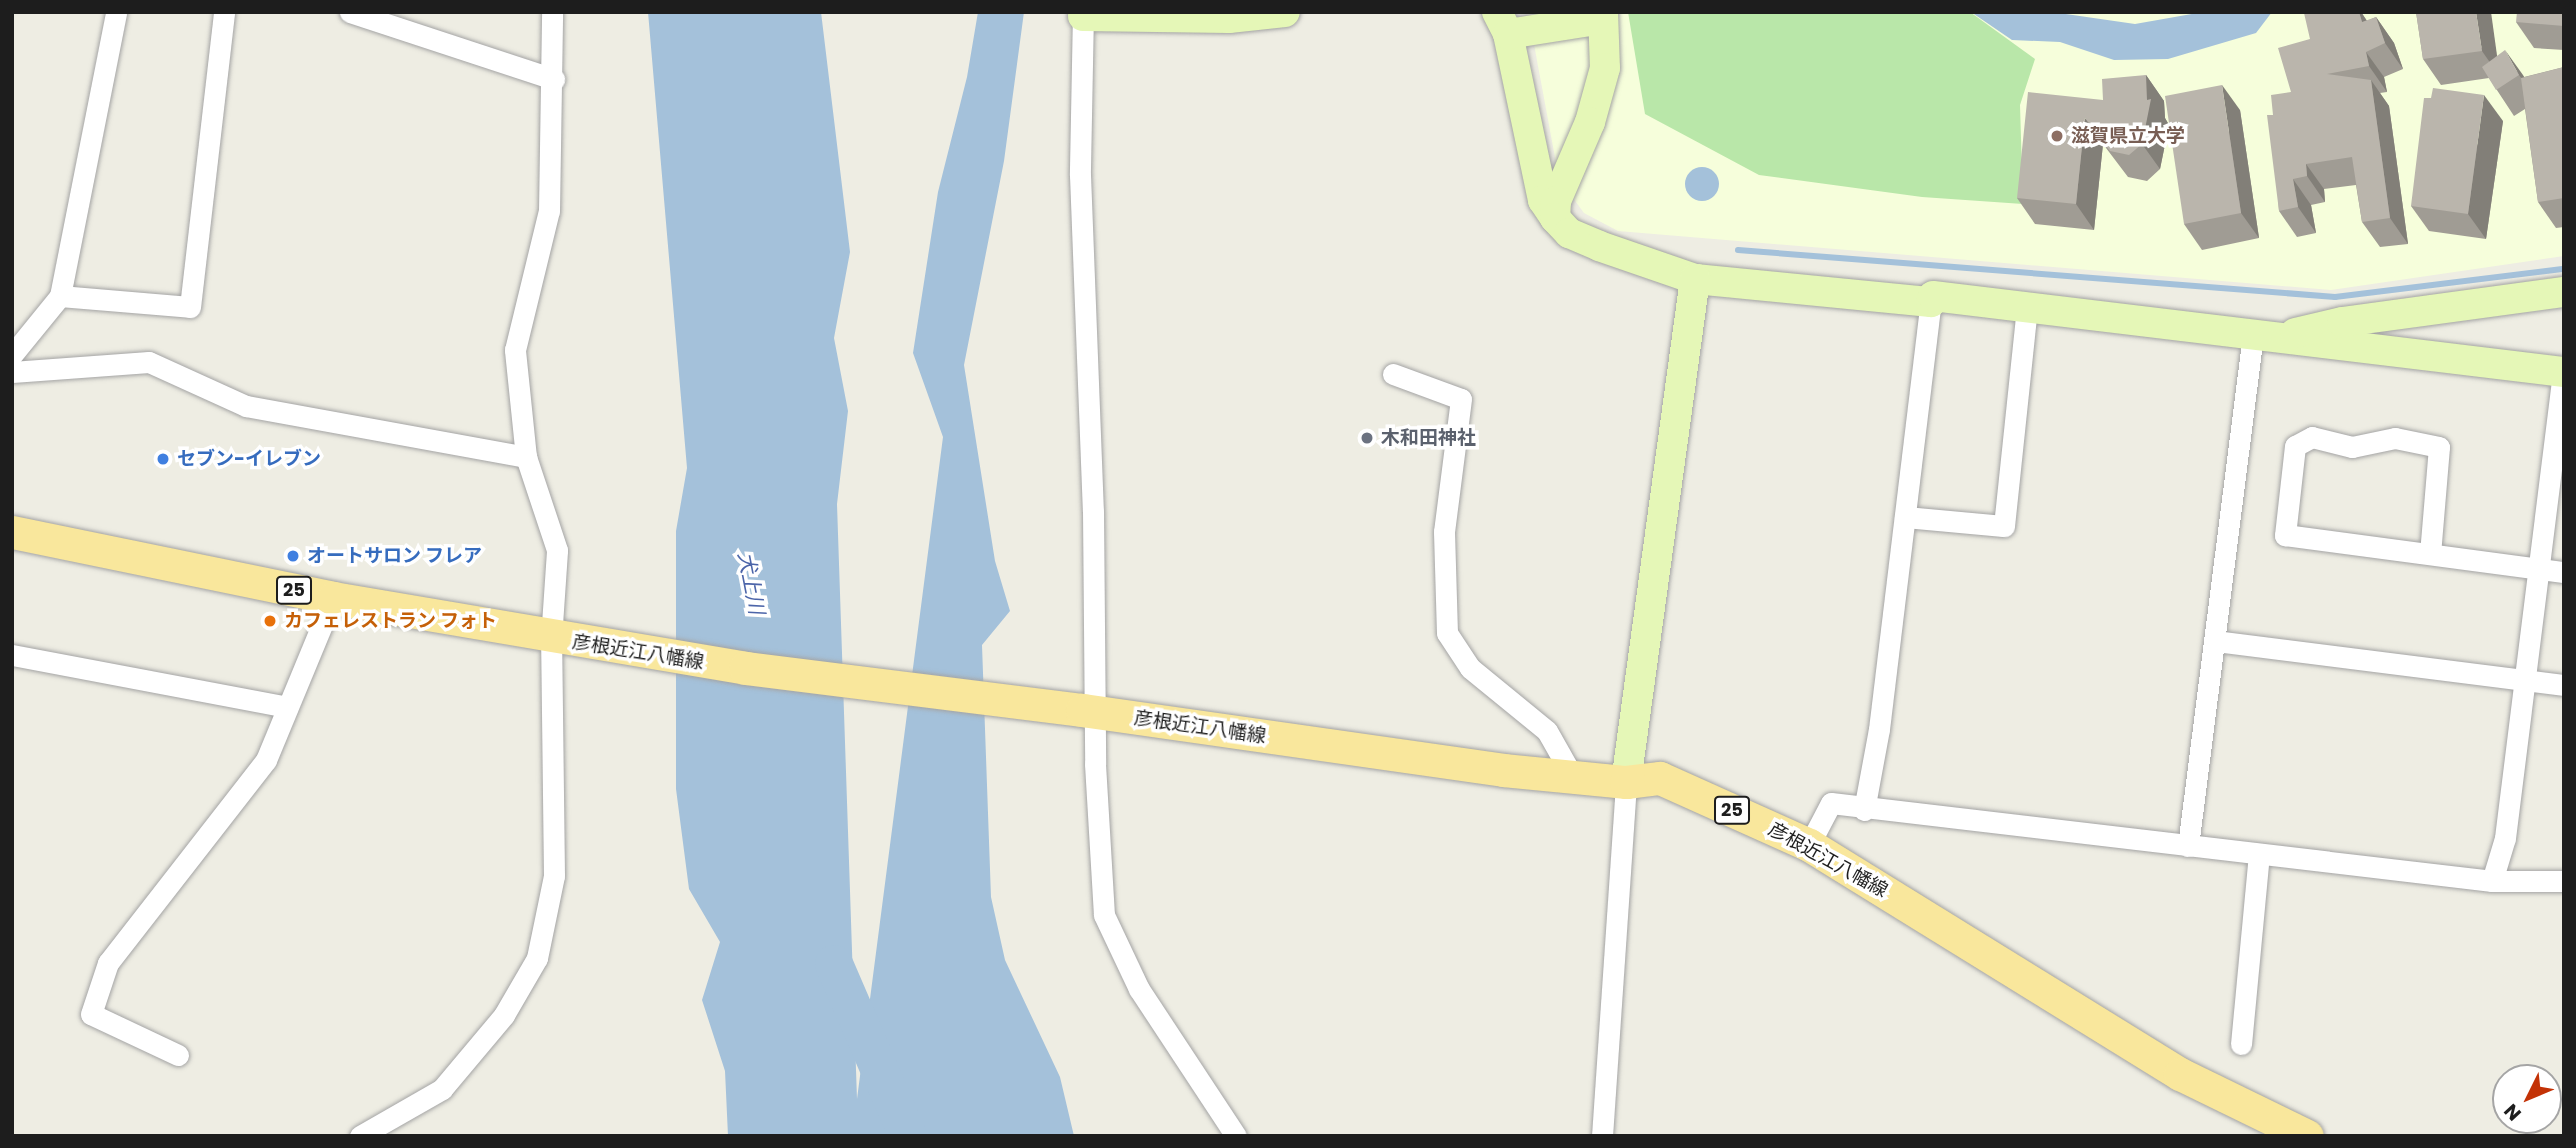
<!DOCTYPE html>
<html>
<head>
<meta charset="utf-8">
<style>
  body { margin:0 }
  #map { position:relative; width:2576px; height:1148px; overflow:hidden; background:#eeede3; font-family:Poppins,"Noto Sans JP",sans-serif }
  div>[style] { position:absolute }
  .education>* { inset:0; background:#f6fedb }
  .grass>* { inset:0; background:#b9e7a9 }
  .water>* { inset:0; background:#a4c1da }
  .round { border-radius:50% }
  .stream>* { height:6px; margin:-3px; padding:0 3px; transform-origin:3px; border-radius:3px; background:#a4c1da }
  .river>* { height:38px; margin:-19px; padding:0 19px; transform-origin:19px; border-radius:19px; background:#a4c1da }
  .roads { filter:drop-shadow(0 0 2px #a4a4a4) drop-shadow(0 0 2px #a4a4a4) }
  .street>* { height:21px; margin:-10.5px; padding:0 10.5px; transform-origin:10.5px; border-radius:10.5px; background:#fff }
  .secondary>* { height:30px; margin:-15px; padding:0 15px; transform-origin:15px; border-radius:15px; background:#e5f7b7 }
  .primary>* { height:33px; margin:-16.5px; padding:0 16.5px; transform-origin:16.5px; border-radius:16.5px; background:#f9e79c }
  .wall>* { inset:0; background:#a09c94 }
  .shaded-wall>* { inset:0; background:#827f78 }
  .building>* { inset:0; background:#bab5ac }
  .dots>* { width:19px; height:19px; translate:-50% -50%; box-sizing:border-box; border:4px solid #fff; border-radius:50% }
  span { translate:-50% -50%; white-space:nowrap; text-align:center; line-height:1.15; -webkit-text-stroke:7px #fff; paint-order:stroke }
  .shield-label span { padding:2px 5px; background:#fff; border:2px solid; border-radius:5px; -webkit-text-stroke-width:0 }
  .shield-label { font-size:18px; color:#1d1d1d; font-weight:700 }
  .education-label { font-size:19px; color:#785e54; font-weight:700 }
  .left { translate:0 -50%; text-align:left }
  .worship-label { font-size:19px; color:#5b616d; font-weight:700 }
  .shop-label { font-size:19px; color:#366cbe; font-weight:700 }
  .food-label { font-size:19px; color:#c56008; font-weight:700 }
  .street-label { font-size:19px; color:#1d1d1d }
  .water-label { font-size:21px; color:#4c65a9; font-style:italic }
  .frame { position:absolute; inset:0; border:14px solid #1d1d1d; pointer-events:none }
  .north { position:absolute; left:2492px; top:1064px; width:70px; height:70px; box-sizing:border-box; background:#fff; border:2px solid #a5a5a5; border-radius:50%; rotate:227deg; font-size:19px; font-weight:700; line-height:28px; text-align:center; color:#1d1d1d }
  .north::after { content:''; display:block; margin:auto; width:24px; height:32px; background:#c33206; clip-path:polygon(50% 0,100% 100%,50% 72%,0 100%) }
</style>
</head>
<body>
<div id="map">
  <div class="education">
    <div style="clip-path:polygon(1528px 12px,2564px 12px,2564px 256px,2331px 290px,1618px 231px,1584px 213px,1559px 179px)"></div>
  </div>
  <div class="grass">
    <div style="clip-path:polygon(1628px 12px,1970px 12px,2035px 59px,2020px 105px,2023px 204px,1922px 197px,1759px 175px,1645px 114px)"></div>
  </div>
  <div class="water">
    <div style="clip-path:polygon(648px 12px,821px 12px,850px 252px,834px 338px,848px 411px,837px 504px,857px 1099px,943px 437px,913px 353px,938px 192px,967px 77px,978px 12px,1024px 12px,1004px 161px,964px 365px,995px 561px,1010px 611px,982px 645px,991px 897px,1005px 960px,1060px 1077px,1074px 1136px,728px 1136px,725px 1071px,702px 1000px,720px 942px,689px 889px,676px 789px,676px 531px,687px 468px)"></div>
    <div style="clip-path:polygon(1971px 12px,2052px 12px,2135px 24px,2203px 12px,2272px 12px,2256px 33px,2168px 59px,2114px 60px,2060px 42px,2012px 40px)"></div>
    <div class="round" style="left:1685px;top:167px;width:34px;height:34px"></div>
  </div>
  <div class="stream">
    <div style="left:1738px;top:250px;width:599px;rotate:4.5deg"></div>
    <div style="left:2335px;top:297px;width:231px;rotate:-7deg"></div>
  </div>
  <div class="river">
    <div style="left:834px;top:964px;width:187px;rotate:66.7deg"></div>
  </div>
  <div class="roads">
    <div class="street">
      <div style="left:350px;top:12px;width:215px;rotate:18.2deg"></div>
      <div style="left:1083px;top:12px;width:163px;rotate:91.1deg"></div>
      <div style="left:1080px;top:175px;width:336px;rotate:87.8deg"></div>
      <div style="left:1093px;top:511px;width:253px;rotate:89.5deg"></div>
      <div style="left:1095px;top:764px;width:151px;rotate:86.6deg"></div>
      <div style="left:1104px;top:915px;width:82px;rotate:64.7deg"></div>
      <div style="left:1139px;top:989px;width:176px;rotate:56.6deg"></div>
      <div style="left:60px;top:296px;width:130px;rotate:4.8deg"></div>
      <div style="left:190px;top:307px;width:297px;rotate:-83.4deg"></div>
      <div style="left:12px;top:355px;width:76px;rotate:-50.9deg"></div>
      <div style="left:60px;top:296px;width:289px;rotate:-78.8deg"></div>
      <div style="left:12px;top:372px;width:137px;rotate:-4.2deg"></div>
      <div style="left:149px;top:362px;width:107px;rotate:24.4deg"></div>
      <div style="left:246px;top:406px;width:285px;rotate:10.3deg"></div>
      <div style="left:1393px;top:374px;width:72px;rotate:20.2deg"></div>
      <div style="left:1461px;top:399px;width:134px;rotate:97.3deg"></div>
      <div style="left:1444px;top:532px;width:101px;rotate:88.3deg"></div>
      <div style="left:1447px;top:633px;width:42px;rotate:56.7deg"></div>
      <div style="left:1470px;top:668px;width:99px;rotate:39.3deg"></div>
      <div style="left:1547px;top:731px;width:53px;rotate:60.5deg"></div>
      <div style="left:1905px;top:517px;width:99px;rotate:5.2deg"></div>
      <div style="left:2004px;top:526px;width:220px;rotate:-84deg"></div>
      <div style="left:2430px;top:554px;width:107px;rotate:-85.2deg"></div>
      <div style="left:2439px;top:447px;width:45px;rotate:-168.4deg"></div>
      <div style="left:2395px;top:438px;width:44px;rotate:168.2deg"></div>
      <div style="left:2352px;top:447px;width:41px;rotate:-166deg"></div>
      <div style="left:2312px;top:437px;width:19px;rotate:152deg"></div>
      <div style="left:2295px;top:446px;width:90px;rotate:96.4deg"></div>
      <div style="left:2285px;top:535px;width:281px;rotate:7.6deg"></div>
      <div style="left:2215px;top:641px;width:352px;rotate:7.2deg"></div>
      <div style="left:12px;top:655px;width:280px;rotate:10.7deg"></div>
      <div style="left:1864px;top:810px;width:82px;rotate:-79.5deg"></div>
      <div style="left:1879px;top:729px;width:430px;rotate:-83.1deg"></div>
      <div style="left:1809px;top:845px;width:47px;rotate:-62.4deg"></div>
      <div style="left:1831px;top:803px;width:666px;rotate:6.73deg"></div>
      <div style="left:2492px;top:881px;width:72px"></div>
      <div style="left:2188px;top:846px;width:516px;rotate:-82.76deg"></div>
      <div style="left:2492px;top:881px;width:45px;rotate:-73.2deg"></div>
      <div style="left:2505px;top:838px;width:470px;rotate:-82.9deg"></div>
      <div style="left:2241px;top:1044px;width:190px;rotate:-84.6deg"></div>
      <div style="left:178px;top:1055px;width:96px;rotate:-154.8deg"></div>
      <div style="left:91px;top:1014px;width:54px;rotate:-71.6deg"></div>
      <div style="left:108px;top:963px;width:257px;rotate:-52.1deg"></div>
      <div style="left:266px;top:760px;width:175px;rotate:-67.5deg"></div>
      <div style="left:360px;top:1136px;width:95px;rotate:-29.8deg"></div>
      <div style="left:442px;top:1089px;width:97px;rotate:-50deg"></div>
      <div style="left:504px;top:1015px;width:66px;rotate:-59.9deg"></div>
      <div style="left:537px;top:958px;width:84px;rotate:-78.3deg"></div>
      <div style="left:554px;top:876px;width:237px;rotate:-90.7deg"></div>
      <div style="left:551px;top:639px;width:89px;rotate:-86.1deg"></div>
      <div style="left:557px;top:550px;width:98px;rotate:-108.4deg"></div>
      <div style="left:526px;top:457px;width:108px;rotate:-95.9deg"></div>
      <div style="left:515px;top:350px;width:143px;rotate:-76.3deg"></div>
      <div style="left:549px;top:211px;width:199px;rotate:-89.1deg"></div>
      <div style="left:1602px;top:1136px;width:355px;rotate:-86.1deg"></div>
    </div>
    <div class="secondary">
      <div style="left:1497px;top:12px;width:25px;rotate:63deg"></div>
      <div style="left:1508px;top:34px;width:170px;rotate:78.1deg"></div>
      <div style="left:1543px;top:200px;width:22px;rotate:56deg"></div>
      <div style="left:1603px;top:12px;width:56px;rotate:88deg"></div>
      <div style="left:1605px;top:68px;width:56px;rotate:105.5deg"></div>
      <div style="left:1590px;top:122px;width:86px;rotate:113.3deg"></div>
      <div style="left:1556px;top:201px;width:17px;rotate:93deg"></div>
      <div style="left:1555px;top:218px;width:21px;rotate:47deg"></div>
      <div style="left:1569px;top:233px;width:33px;rotate:23deg"></div>
      <div style="left:1599px;top:246px;width:102px;rotate:19deg"></div>
      <div style="left:1695px;top:279px;width:237px;rotate:5.6deg"></div>
      <div style="left:1931px;top:302px;width:6px;rotate:-72deg"></div>
      <div style="left:1933px;top:296px;width:636px;rotate:6.87deg"></div>
      <div style="left:1083px;top:16px;width:146px;rotate:0.8deg"></div>
      <div style="left:1229px;top:18px;width:56px;rotate:-6.1deg"></div>
      <div style="left:1508px;top:34px;width:96px;rotate:-9deg"></div>
      <div style="left:2295px;top:333px;width:48px;rotate:-13.2deg"></div>
      <div style="left:2342px;top:322px;width:224px;rotate:-7.7deg"></div>
      <div style="left:1626px;top:782px;width:508px;rotate:-82.19deg"></div>
    </div>
    <div class="primary">
      <div style="left:12px;top:532px;width:328px;rotate:11.6deg"></div>
      <div style="left:333px;top:598px;width:418px;rotate:9.6deg"></div>
      <div style="left:745px;top:668px;width:340px;rotate:7.1deg"></div>
      <div style="left:1082px;top:710px;width:425px;rotate:8.1deg"></div>
      <div style="left:1503px;top:770px;width:124px;rotate:5.6deg"></div>
      <div style="left:1626px;top:782px;width:34px;rotate:-7deg"></div>
      <div style="left:1660px;top:778px;width:163px;rotate:24.2deg"></div>
      <div style="left:1809px;top:845px;width:436px;rotate:31.7deg"></div>
      <div style="left:2180px;top:1074px;width:141px;rotate:26deg"></div>
    </div>
  </div>
  <div class="wall">
    <div style="clip-path:polygon(2310px 12px,2361px 12px,2367px 21px,2376px 17px,2394px 43px,2403px 69px,2384px 77px,2387px 92px,2380px 93px,2389px 106px,2408px 244px,2380px 247px,2362px 222px,2356px 185px,2324px 189px,2325px 202px,2311px 205px,2316px 233px,2297px 237px,2279px 211px,2273px 115px,2291px 92px,2310px 39px)"></div>
    <div style="clip-path:polygon(2416px 12px,2497px 56px,2524px 77px,2564px 67px,2564px 227px,2556px 228px,2538px 202px,2525px 109px,2514px 116px,2489px 78px,2441px 85px,2423px 59px)"></div>
    <div style="clip-path:polygon(2564px 12px,2564px 50px,2534px 48px,2516px 22px)"></div>
    <div style="clip-path:polygon(2146px 75px,2164px 101px,2165px 118px,2169px 125px,2160px 169px,2147px 181px,2128px 177px,2103px 144px,2094px 230px,2035px 224px,2017px 198px,2103px 100px)"></div>
    <div style="clip-path:polygon(2240px 110px,2259px 238px,2202px 250px,2184px 224px)"></div>
    <div style="clip-path:polygon(2503px 121px,2486px 239px,2429px 231px,2411px 206px)"></div>
  </div>
  <div class="shaded-wall">
    <div style="clip-path:polygon(2359px 12px,2361px 12px,2375px 33px,2362px 22px)"></div>
    <div style="clip-path:polygon(2476px 12px,2491px 12px,2500px 77px,2482px 51px)"></div>
    <div style="clip-path:polygon(2376px 17px,2394px 43px,2403px 69px,2385px 43px)"></div>
    <div style="clip-path:polygon(2505px 50px,2523px 75px,2537px 100px,2519px 75px)"></div>
    <div style="clip-path:polygon(2366px 52px,2384px 77px,2387px 92px,2369px 66px)"></div>
    <div style="clip-path:polygon(2146px 75px,2164px 101px,2165px 118px,2169px 125px,2160px 169px,2142px 144px)"></div>
    <div style="clip-path:polygon(2371px 80px,2389px 106px,2408px 244px,2390px 218px)"></div>
    <div style="clip-path:polygon(2222px 85px,2240px 110px,2259px 238px,2241px 213px)"></div>
    <div style="clip-path:polygon(2484px 95px,2503px 121px,2486px 239px,2468px 214px)"></div>
    <div style="clip-path:polygon(2085px 118px,2103px 144px,2094px 230px,2076px 204px)"></div>
    <div style="clip-path:polygon(2306px 164px,2324px 189px,2325px 202px,2307px 176px)"></div>
    <div style="clip-path:polygon(2293px 179px,2311px 205px,2316px 233px,2298px 207px)"></div>
  </div>
  <div class="building">
    <div style="clip-path:polygon(2310px 12px,2359px 12px,2362px 22px,2376px 17px,2385px 43px,2366px 52px,2369px 66px,2327px 74px,2371px 80px,2390px 218px,2362px 222px,2352px 157px,2306px 164px,2307px 176px,2293px 179px,2298px 207px,2279px 211px,2267px 115px,2273px 115px,2271px 95px,2291px 92px,2278px 48px,2310px 39px,2304px 13px)"></div>
    <div style="clip-path:polygon(2416px 12px,2476px 12px,2482px 51px,2423px 59px)"></div>
    <div style="clip-path:polygon(2517px 12px,2564px 12px,2564px 26px,2516px 22px)"></div>
    <div style="clip-path:polygon(2505px 50px,2519px 75px,2496px 90px,2482px 67px)"></div>
    <div style="clip-path:polygon(2564px 67px,2564px 198px,2538px 202px,2521px 78px)"></div>
    <div style="clip-path:polygon(2146px 75px,2147px 100px,2151px 99px,2142px 144px,2129px 155px,2110px 151px,2085px 118px,2076px 204px,2017px 198px,2028px 92px,2103px 100px,2102px 79px)"></div>
    <div style="clip-path:polygon(2222px 85px,2241px 213px,2184px 224px,2165px 96px)"></div>
    <div style="clip-path:polygon(2433px 88px,2484px 95px,2468px 214px,2411px 206px,2424px 98px,2431px 98px)"></div>
  </div>
  <div class="dots">
    <div style="left:2057px;top:136px;background:#8d6e63"></div>
    <div style="left:1367px;top:438px;background:#6b7280"></div>
    <div style="left:163px;top:459px;background:#3f7fe0"></div>
    <div style="left:293px;top:556px;background:#3f7fe0"></div>
    <div style="left:270px;top:621px;background:#e8710a"></div>
  </div>
  <div class="shield-label">
    <span style="left:294px;top:590px">25</span>
    <span style="left:1732px;top:810px">25</span>
  </div>
  <div class="education-label">
    <span class="left" style="left:2071px;top:136px">滋賀県立大学</span>
  </div>
  <div class="worship-label">
    <span class="left" style="left:1381px;top:438px">木和田神社</span>
  </div>
  <div class="shop-label">
    <span class="left" style="left:177px;top:459px">セブン-イレブン</span>
    <span class="left" style="left:307px;top:556px">オートサロン フレア</span>
  </div>
  <div class="food-label">
    <span class="left" style="left:284px;top:621px">カフェレストラン フォト</span>
  </div>
  <div class="street-label">
    <span style="left:638px;top:652px;rotate:9deg">彦根近江八幡線</span>
    <span style="left:1200px;top:727px;rotate:8deg">彦根近江八幡線</span>
    <span style="left:1828px;top:860px;rotate:29deg">彦根近江八幡線</span>
  </div>
  <div class="water-label">
    <span style="left:751px;top:583px;rotate:79deg">犬上川</span>
  </div>
  <div class="frame"></div>
  <div class="north">N</div>
</div>
</body>
</html>
